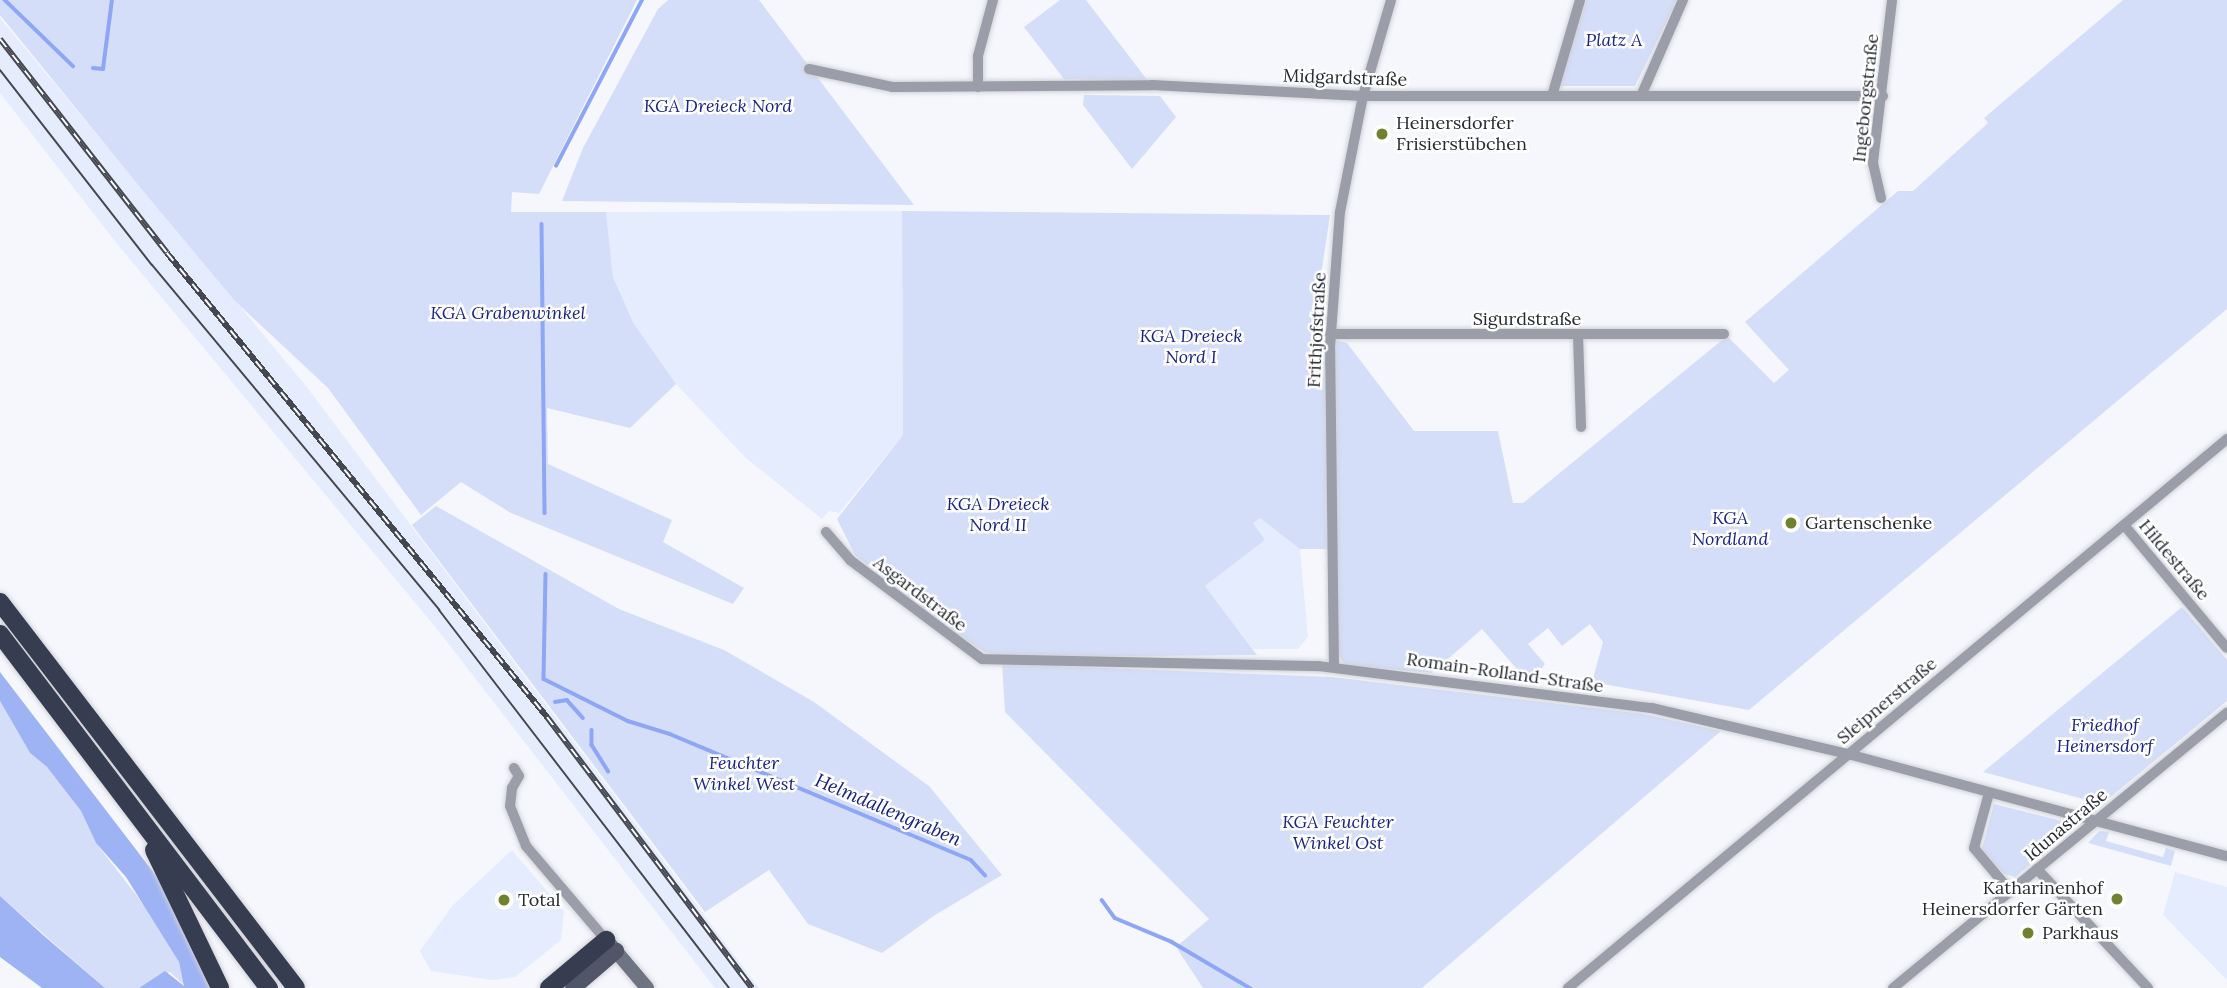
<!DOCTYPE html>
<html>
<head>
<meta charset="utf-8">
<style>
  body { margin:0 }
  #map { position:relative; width:2227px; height:988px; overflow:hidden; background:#f6f7fc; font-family:Lora,serif }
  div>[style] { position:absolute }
  .built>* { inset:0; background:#e5ecfe }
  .green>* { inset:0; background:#d5def8 }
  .forest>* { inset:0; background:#9db3f4 }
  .stream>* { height:3.5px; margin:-1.75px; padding:0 1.75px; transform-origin:1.75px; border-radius:1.75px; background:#8da6f6 }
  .roads { filter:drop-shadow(0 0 2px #d1d2d8) drop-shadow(0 0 2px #d1d2d8) }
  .street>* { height:10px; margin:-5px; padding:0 5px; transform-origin:5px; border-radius:5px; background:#9b9ea8 }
  .secondary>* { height:14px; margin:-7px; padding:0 7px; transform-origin:7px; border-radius:7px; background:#6f7482 }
  .primary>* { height:16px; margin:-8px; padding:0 8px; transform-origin:8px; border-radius:8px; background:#505667 }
  .highway>* { height:18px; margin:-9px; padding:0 9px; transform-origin:9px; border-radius:9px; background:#373d50 }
  .tram>* { height:2px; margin:-1px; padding:0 1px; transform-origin:1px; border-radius:1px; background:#44474f }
  .rail>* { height:6px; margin-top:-3px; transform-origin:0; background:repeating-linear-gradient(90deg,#fff 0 10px,#44474f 0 20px); box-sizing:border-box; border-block:2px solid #44474f }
  .dots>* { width:19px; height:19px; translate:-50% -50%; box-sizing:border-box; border:4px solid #fff; border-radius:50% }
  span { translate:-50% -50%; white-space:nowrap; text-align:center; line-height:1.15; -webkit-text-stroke:5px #fff; paint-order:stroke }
  .park-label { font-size:18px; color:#1a257f; font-style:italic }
  .street-label { font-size:18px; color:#282b34 }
  .poi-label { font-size:18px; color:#282b34 }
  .left { translate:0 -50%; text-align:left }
  .right { translate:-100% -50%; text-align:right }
  .water-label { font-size:19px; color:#18217b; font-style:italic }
</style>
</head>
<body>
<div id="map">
  <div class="built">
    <div style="clip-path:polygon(0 18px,306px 386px,759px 988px,715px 988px,437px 629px,118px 245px,0 93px)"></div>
    <div style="clip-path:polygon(902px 211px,903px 435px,839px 513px,829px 511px,822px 519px,746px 458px,676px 384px,634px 324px,613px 277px,606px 212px)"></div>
    <div style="clip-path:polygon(1260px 517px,1300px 549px,1308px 637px,1298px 649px,1253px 649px,1205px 586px,1265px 540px,1253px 523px)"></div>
    <div style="clip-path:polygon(512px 850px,564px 911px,561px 940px,515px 977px,492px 980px,431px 971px,420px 951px,452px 906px)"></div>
    <div style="clip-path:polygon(2175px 872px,2227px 887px,2227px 980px,2163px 915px)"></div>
  </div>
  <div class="green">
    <div style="clip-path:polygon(0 0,637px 0,539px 194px,512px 192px,511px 212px,606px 212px,613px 277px,634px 324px,676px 384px,630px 428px,547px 408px,548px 464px,672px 520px,663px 542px,744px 588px,733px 604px,511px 513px,461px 482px,421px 515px,328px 388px,235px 301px,144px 192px,0 15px)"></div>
    <div style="clip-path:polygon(668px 0,759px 0,914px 205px,562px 201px,583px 148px,658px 9px)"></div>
    <div style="clip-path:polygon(1060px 0,1086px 0,1148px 81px,1064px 79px,1024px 27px)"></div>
    <div style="clip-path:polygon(1586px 0,1677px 0,1635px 86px,1559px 86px)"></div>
    <div style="clip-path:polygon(2123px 0,2227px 0,2227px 309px,1749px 710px,1592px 682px,1603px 642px,1590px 624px,1562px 646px,1548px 628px,1528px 644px,1545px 664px,1530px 684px,1482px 629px,1432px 673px,1345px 665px,1339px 656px,1334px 549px,1300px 549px,1260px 518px,1253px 523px,1265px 540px,1205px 586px,1257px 655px,1011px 657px,985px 652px,939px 623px,855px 555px,837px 519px,903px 435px,902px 211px,1330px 215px,1317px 303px,1329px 339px,1347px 343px,1414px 431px,1498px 431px,1513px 503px,1523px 503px,1727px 336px,1774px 383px,1789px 370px,1745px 322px,1898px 191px,1913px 191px,1988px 123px,1984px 118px)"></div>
    <div style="clip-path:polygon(1084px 95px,1160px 96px,1176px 117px,1132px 169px,1083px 105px)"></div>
    <div style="clip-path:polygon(436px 506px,619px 609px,724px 650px,814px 702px,929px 786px,1002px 875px,935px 915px,882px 953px,808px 924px,769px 870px,705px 912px,412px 525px)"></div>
    <div style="clip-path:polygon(2182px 607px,2227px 660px,2227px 701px,2102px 804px,1983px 772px)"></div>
    <div style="clip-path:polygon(1002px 664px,1332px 677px,1643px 714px,1721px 731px,1422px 988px,1203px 988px,1176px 947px,1209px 919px,1005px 712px)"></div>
    <div style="clip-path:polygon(0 701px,30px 753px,47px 767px,81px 811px,96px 843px,157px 922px,179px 962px,185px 986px,170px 972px,139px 988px,105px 988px,0 896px)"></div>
    <div style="clip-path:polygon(1994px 804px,2062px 821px,2057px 838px,2061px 839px,2015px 877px,2004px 874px,1982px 849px)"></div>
    <div style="clip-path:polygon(2099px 831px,2109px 832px,2106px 841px,2163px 857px,2166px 848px,2175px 851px,2171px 866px,2088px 843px)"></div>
  </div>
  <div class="forest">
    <div style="clip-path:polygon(0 672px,167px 890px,212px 988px,139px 988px,165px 971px,184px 986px,179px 962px,126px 877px,96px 843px,81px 811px,47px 767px,30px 753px,0 701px)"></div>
    <div style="clip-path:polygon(0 896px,43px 935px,105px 988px,42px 988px,0 957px)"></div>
  </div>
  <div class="stream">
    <div style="left:5px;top:0;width:95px;rotate:44.1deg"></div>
    <div style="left:93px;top:68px;width:10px;rotate:6deg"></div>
    <div style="left:103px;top:69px;width:70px;rotate:-82.6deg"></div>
    <div style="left:556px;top:166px;width:187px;rotate:-62.6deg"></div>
    <div style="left:542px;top:224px;width:289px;rotate:89.4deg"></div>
    <div style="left:546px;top:574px;width:105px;rotate:91.1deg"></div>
    <div style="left:544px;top:679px;width:94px;rotate:26.6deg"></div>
    <div style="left:628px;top:721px;width:44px;rotate:17.2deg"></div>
    <div style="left:670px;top:734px;width:326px;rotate:22.7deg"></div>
    <div style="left:971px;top:860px;width:21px;rotate:47deg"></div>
    <div style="left:555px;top:702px;width:12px;rotate:-9deg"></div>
    <div style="left:567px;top:700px;width:24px;rotate:48deg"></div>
    <div style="left:592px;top:730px;width:15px;rotate:90deg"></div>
    <div style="left:592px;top:745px;width:31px;rotate:58deg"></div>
    <div style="left:1102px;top:900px;width:22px;rotate:54deg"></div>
    <div style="left:1115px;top:918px;width:62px;rotate:22.8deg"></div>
    <div style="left:1172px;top:942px;width:91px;rotate:30.5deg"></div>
  </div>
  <div class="roads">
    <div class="street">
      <div style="left:809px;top:69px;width:85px;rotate:12.2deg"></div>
      <div style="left:892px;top:87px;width:260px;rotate:-0.4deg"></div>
      <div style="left:1152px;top:85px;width:211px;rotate:3deg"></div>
      <div style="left:1363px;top:96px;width:520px"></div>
      <div style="left:978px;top:87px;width:31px;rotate:-90deg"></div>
      <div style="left:978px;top:56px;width:58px;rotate:-75deg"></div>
      <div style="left:1552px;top:96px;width:100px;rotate:-73.7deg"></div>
      <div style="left:1641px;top:96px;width:105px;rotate:-66.4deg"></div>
      <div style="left:1881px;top:198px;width:37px;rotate:-103deg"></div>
      <div style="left:1873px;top:162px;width:163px;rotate:-83.3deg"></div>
      <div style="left:1330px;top:334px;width:394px"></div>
      <div style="left:1578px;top:335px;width:92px;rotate:88.1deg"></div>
      <div style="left:2124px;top:525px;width:160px;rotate:50.1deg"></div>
      <div style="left:826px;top:532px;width:37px;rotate:49deg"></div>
      <div style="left:850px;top:560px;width:165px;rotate:36.9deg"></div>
      <div style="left:982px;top:659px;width:336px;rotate:1.2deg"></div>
      <div style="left:1318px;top:666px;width:337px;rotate:7.2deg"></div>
      <div style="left:1652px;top:708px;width:201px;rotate:13.2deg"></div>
      <div style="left:1848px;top:754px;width:392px;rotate:15.1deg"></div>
      <div style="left:1334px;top:667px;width:320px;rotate:-90.7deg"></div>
      <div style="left:1330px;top:347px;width:135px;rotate:-85.8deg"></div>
      <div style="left:1340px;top:212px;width:118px;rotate:-78.8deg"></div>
      <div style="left:1363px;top:96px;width:100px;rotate:-73.7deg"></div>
      <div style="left:514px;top:768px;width:9px;rotate:58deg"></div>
      <div style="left:519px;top:776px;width:14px;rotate:120deg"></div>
      <div style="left:512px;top:788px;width:18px;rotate:96deg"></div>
      <div style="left:510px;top:806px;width:43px;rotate:68.2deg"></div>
      <div style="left:526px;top:846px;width:123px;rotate:49.6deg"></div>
      <div style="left:1989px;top:793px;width:57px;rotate:105.3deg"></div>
      <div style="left:1974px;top:848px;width:57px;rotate:49.9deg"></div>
      <div style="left:2037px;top:869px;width:163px;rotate:47deg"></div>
      <div style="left:1568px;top:988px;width:858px;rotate:-39.8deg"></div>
      <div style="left:1893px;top:988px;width:433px;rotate:-39.5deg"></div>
    </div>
    <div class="secondary">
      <div style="left:609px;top:943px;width:59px;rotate:49.8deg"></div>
    </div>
    <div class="primary">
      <div style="left:573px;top:988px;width:57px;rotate:-40.7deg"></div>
    </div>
    <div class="highway">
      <div style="left:0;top:602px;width:486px;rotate:52.5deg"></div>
      <div style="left:0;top:634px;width:445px;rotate:52.8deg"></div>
      <div style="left:154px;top:850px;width:153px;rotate:64.4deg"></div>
      <div style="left:549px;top:988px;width:75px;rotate:-40.1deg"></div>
    </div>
  </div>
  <div class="tram">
    <div style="left:0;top:70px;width:247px;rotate:52.1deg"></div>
    <div style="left:152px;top:265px;width:449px;rotate:50.2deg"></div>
    <div style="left:439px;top:610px;width:476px;rotate:52.5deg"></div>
  </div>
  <div class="rail">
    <div style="left:0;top:39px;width:271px;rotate:52deg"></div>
    <div style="left:167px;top:253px;width:600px;rotate:50.68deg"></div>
    <div style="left:547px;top:717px;width:340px;rotate:52.9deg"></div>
  </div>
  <div class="dots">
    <div style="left:1382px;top:134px;background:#708130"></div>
    <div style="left:1791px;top:523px;background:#708130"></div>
    <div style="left:2117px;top:899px;background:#708130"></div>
    <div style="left:504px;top:900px;background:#708130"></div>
    <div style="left:2028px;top:933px;background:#708130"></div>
  </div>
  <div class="park-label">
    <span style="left:1614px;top:40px">Platz A</span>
    <span style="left:718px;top:106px">KGA Dreieck Nord</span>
    <span style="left:508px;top:313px">KGA Grabenwinkel</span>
    <span style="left:1191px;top:347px">KGA Dreieck<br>Nord I</span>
    <span style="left:998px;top:515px">KGA Dreieck<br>Nord II</span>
    <span style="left:1730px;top:529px">KGA<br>Nordland</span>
    <span style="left:2105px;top:736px">Friedhof<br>Heinersdorf</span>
    <span style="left:744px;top:774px">Feuchter<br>Winkel West</span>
    <span style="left:1338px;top:833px">KGA Feuchter<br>Winkel Ost</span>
  </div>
  <div class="street-label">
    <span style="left:1345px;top:78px;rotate:2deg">Midgardstraße</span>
    <span style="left:1866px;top:98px;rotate:-84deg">Ingeborgstraße</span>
    <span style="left:1527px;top:319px">Sigurdstraße</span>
    <span style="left:1317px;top:330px;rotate:-87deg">Frithjofstraße</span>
    <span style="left:2174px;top:560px;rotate:50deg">Hildestraße</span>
    <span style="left:920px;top:594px;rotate:37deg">Asgardstraße</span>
    <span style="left:1505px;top:673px;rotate:8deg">Romain-Rolland-Straße</span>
    <span style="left:1887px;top:701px;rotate:-40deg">Sleipnerstraße</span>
    <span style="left:2066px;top:825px;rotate:-40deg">Idunastraße</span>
  </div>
  <div class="poi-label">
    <span class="left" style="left:1396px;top:134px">Heinersdorfer<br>Frisierstübchen</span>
    <span class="left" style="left:1805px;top:523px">Gartenschenke</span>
    <span class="right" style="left:2103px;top:899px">Katharinenhof<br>Heinersdorfer Gärten</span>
    <span class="left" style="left:518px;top:900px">Total</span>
    <span class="left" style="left:2042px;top:933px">Parkhaus</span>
  </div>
  <div class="water-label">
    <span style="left:888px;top:810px;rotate:23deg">Helmdallengraben</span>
  </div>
</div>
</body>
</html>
